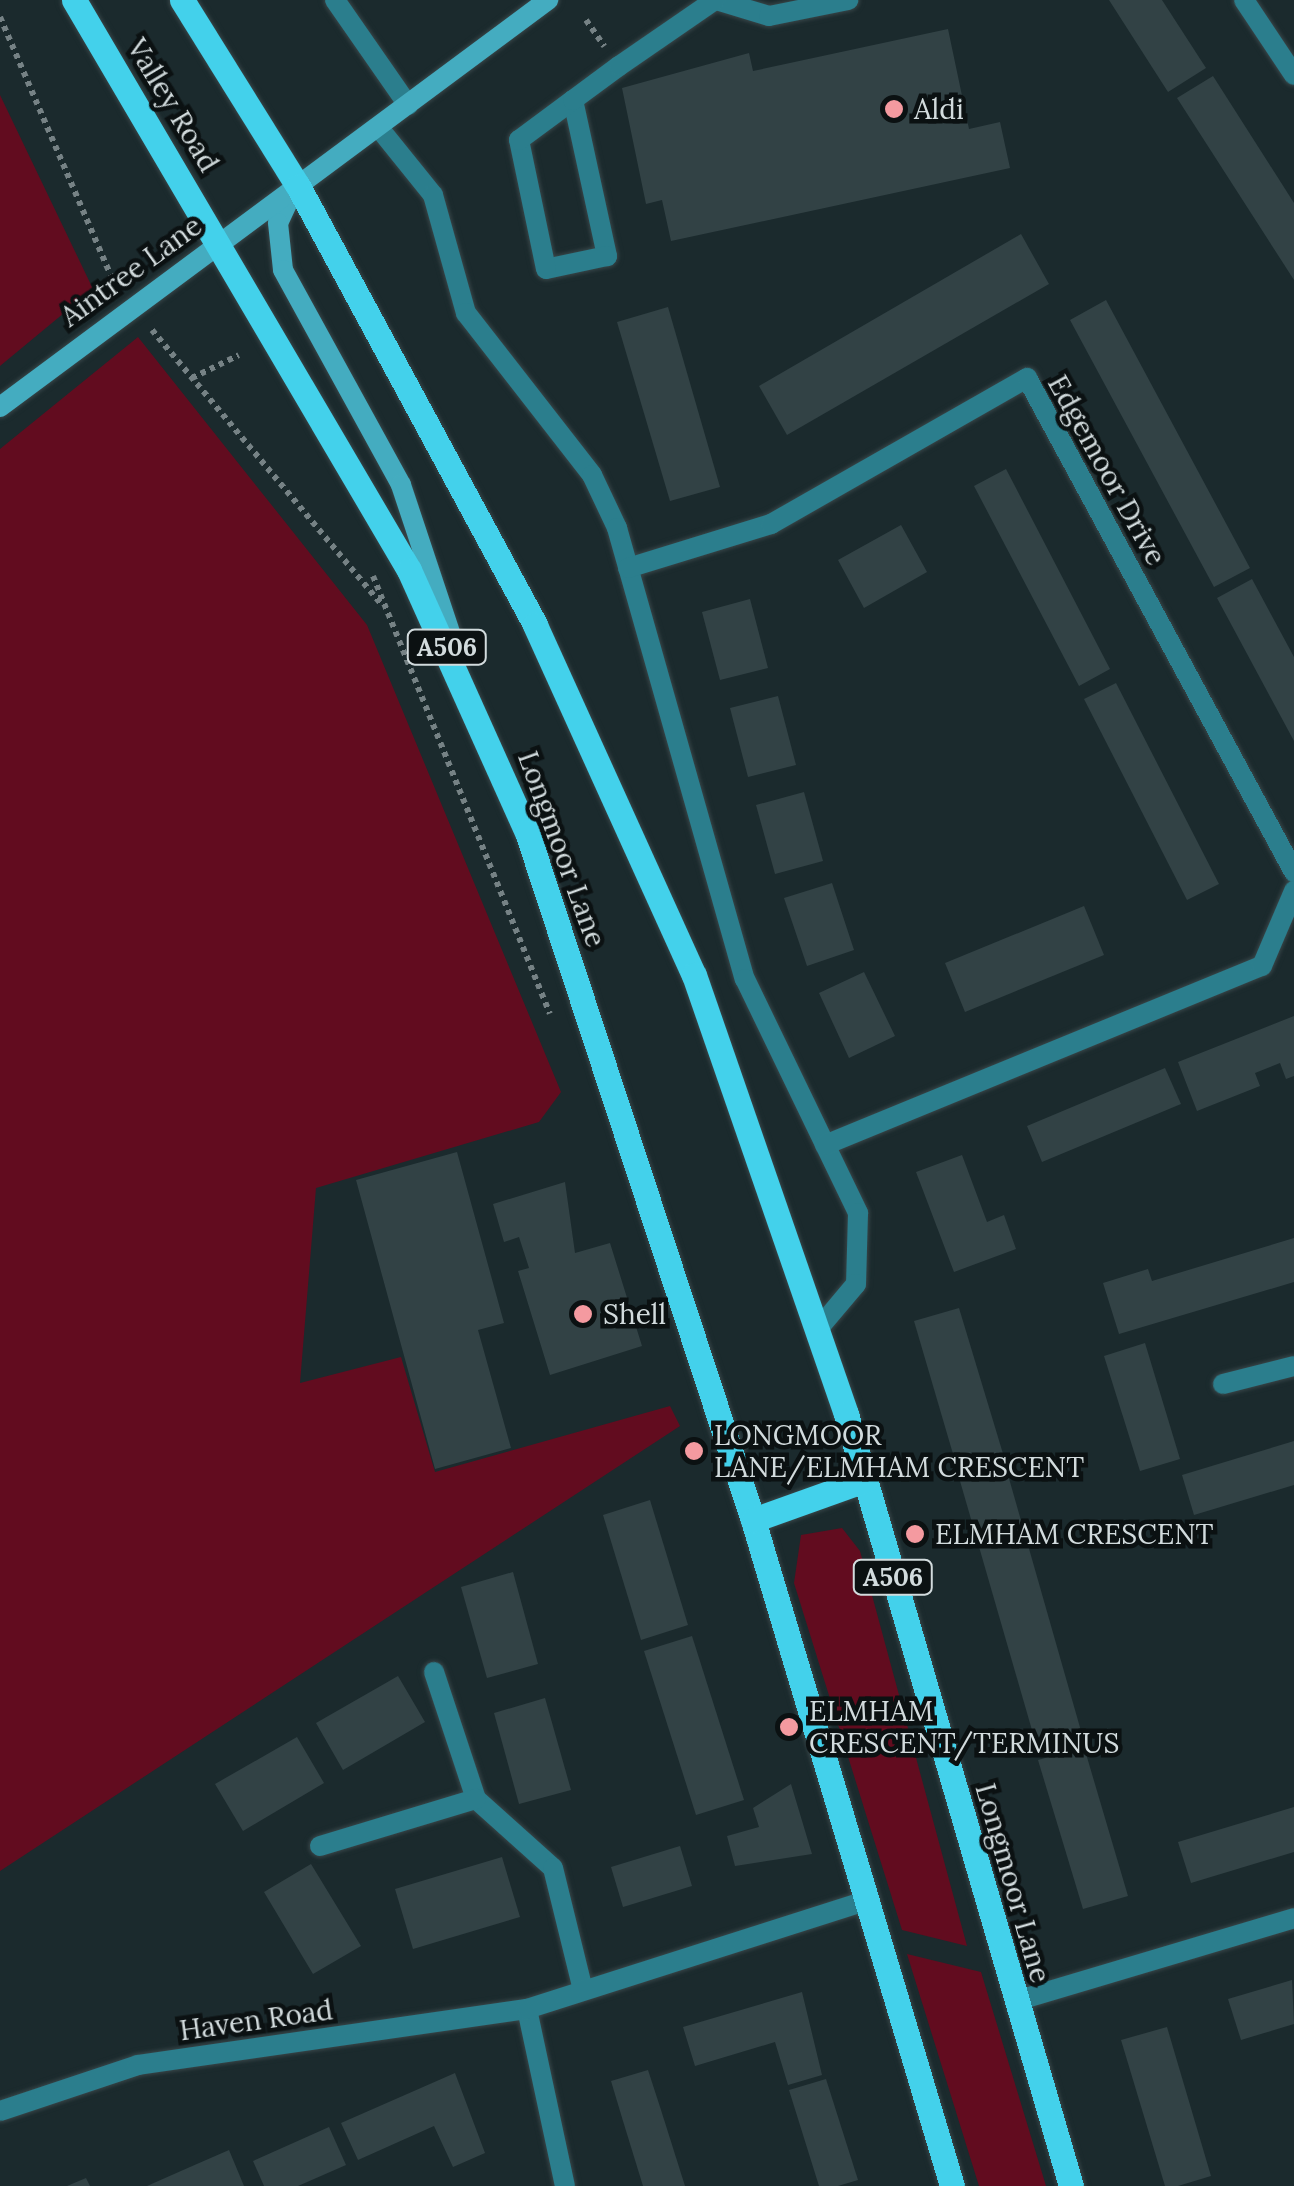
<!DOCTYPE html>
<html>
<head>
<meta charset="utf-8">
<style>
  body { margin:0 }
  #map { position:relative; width:1294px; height:2186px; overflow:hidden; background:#1b2a2d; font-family:Lora,serif }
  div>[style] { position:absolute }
  .green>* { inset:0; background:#620c1f }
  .building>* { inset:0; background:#324245 }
  .path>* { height:6px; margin-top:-3px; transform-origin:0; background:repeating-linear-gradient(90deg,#768285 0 5px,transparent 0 10px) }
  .roads { filter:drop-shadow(0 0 2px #384649) drop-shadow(0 0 2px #384649) }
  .lane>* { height:20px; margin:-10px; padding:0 10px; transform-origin:10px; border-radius:10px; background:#2b7e8d }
  .street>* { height:20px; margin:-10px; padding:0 10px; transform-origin:10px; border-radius:10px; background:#2b7e8d }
  .secondary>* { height:20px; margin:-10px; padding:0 10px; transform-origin:10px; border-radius:10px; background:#44acc0 }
  .primary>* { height:25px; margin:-12.5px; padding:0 12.5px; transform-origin:12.5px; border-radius:12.5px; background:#43d1eb }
  .dots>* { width:28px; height:28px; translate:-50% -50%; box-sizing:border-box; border:5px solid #0b1112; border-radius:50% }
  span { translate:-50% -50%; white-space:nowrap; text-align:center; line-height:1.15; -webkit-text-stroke:9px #0b1112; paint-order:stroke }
  .shield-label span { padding:2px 8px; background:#0b1112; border:2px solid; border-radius:8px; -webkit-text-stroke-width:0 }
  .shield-label { font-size:25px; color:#d2dbdd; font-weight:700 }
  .street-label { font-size:28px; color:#d2dbdd }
  .poi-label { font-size:28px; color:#d2dbdd }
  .left { translate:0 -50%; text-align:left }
</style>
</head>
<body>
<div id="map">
  <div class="green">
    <div style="clip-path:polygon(0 95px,93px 289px,0 366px)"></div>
    <div style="clip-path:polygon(138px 337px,367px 625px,561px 1092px,539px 1122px,316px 1188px,300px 1383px,401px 1357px,435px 1472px,670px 1406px,680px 1426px,0 1871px,0 449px)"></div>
    <div style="clip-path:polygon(842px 1528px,860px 1551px,967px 1946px,902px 1930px,794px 1583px,801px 1535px)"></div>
    <div style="clip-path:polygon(907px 1954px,981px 1972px,1046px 2186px,979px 2186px)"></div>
  </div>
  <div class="building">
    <div style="clip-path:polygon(1109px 0,1162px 0,1206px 68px,1168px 92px)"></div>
    <div style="clip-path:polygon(948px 29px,969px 129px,1000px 122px,1010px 168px,671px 241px,662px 200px,646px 204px,622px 88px,749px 53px,753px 71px)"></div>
    <div style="clip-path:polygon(1213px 76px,1294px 203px,1294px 280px,1177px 98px)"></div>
    <div style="clip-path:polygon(1021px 234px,1049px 284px,787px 435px,759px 386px)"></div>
    <div style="clip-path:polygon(1106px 300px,1250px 568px,1214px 587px,1070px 320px)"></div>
    <div style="clip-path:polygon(668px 307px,720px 487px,670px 501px,617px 322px)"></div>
    <div style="clip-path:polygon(1006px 469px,1110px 669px,1079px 686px,974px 486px)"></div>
    <div style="clip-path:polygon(901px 525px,927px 572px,864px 608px,838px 560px)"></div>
    <div style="clip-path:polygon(1252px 579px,1294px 657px,1294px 741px,1217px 598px)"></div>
    <div style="clip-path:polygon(750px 599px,768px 668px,720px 680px,702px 612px)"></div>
    <div style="clip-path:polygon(1116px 683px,1219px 884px,1187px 900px,1084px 699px)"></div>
    <div style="clip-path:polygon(778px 696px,796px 765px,748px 777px,730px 708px)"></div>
    <div style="clip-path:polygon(804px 792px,823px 861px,775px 874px,756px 805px)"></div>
    <div style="clip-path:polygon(832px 883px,854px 950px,807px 966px,784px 898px)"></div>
    <div style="clip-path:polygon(1084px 906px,1104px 955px,965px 1012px,945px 963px)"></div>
    <div style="clip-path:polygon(864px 972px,895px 1036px,849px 1058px,819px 993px)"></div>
    <div style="clip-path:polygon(1294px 1016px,1294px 1076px,1286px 1079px,1280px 1063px,1255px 1073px,1260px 1086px,1197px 1111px,1178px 1062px)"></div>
    <div style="clip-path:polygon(1165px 1068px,1181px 1104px,1042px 1162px,1027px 1126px)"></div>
    <div style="clip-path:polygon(457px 1152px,504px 1323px,478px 1330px,511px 1448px,435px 1469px,356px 1180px)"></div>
    <div style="clip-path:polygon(962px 1155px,987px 1222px,1004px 1215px,1016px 1249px,954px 1272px,916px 1172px)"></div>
    <div style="clip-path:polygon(565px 1182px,575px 1253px,610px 1243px,642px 1346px,550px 1375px,518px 1271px,529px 1268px,519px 1237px,504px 1242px,493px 1204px)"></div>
    <div style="clip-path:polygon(1294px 1238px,1294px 1282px,1119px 1334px,1103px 1283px,1148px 1269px,1152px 1281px)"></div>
    <div style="clip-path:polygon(959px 1308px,1004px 1457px,958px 1471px,914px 1321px)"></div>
    <div style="clip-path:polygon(1145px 1343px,1180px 1459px,1140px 1471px,1104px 1356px)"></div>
    <div style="clip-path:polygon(1294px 1441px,1294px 1485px,1194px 1515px,1182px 1475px)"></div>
    <div style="clip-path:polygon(1006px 1468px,1081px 1731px,1036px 1744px,960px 1481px)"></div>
    <div style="clip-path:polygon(650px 1500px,688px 1625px,641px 1640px,603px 1515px)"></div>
    <div style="clip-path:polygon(513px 1572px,538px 1664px,487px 1678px,461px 1587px)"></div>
    <div style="clip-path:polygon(692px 1636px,744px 1800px,696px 1815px,644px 1651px)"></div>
    <div style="clip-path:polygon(398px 1676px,425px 1722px,343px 1770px,316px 1723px)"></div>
    <div style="clip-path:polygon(545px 1698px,571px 1790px,519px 1804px,494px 1713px)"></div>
    <div style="clip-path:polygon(297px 1737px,324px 1783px,243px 1831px,215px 1784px)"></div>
    <div style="clip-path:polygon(1084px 1747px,1128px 1896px,1083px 1909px,1038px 1760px)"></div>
    <div style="clip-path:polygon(791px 1784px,812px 1854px,735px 1866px,727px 1836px,759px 1827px,753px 1808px)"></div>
    <div style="clip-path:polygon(1294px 1807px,1294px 1852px,1191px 1883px,1178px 1842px)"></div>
    <div style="clip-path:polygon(680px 1846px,692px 1886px,623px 1907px,611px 1867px)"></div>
    <div style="clip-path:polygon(502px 1857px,520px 1917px,413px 1949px,395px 1889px)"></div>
    <div style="clip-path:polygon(311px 1864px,361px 1946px,313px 1974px,264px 1892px)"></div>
    <div style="clip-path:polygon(1292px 1980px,1294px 2024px,1241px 2040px,1228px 1999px)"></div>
    <div style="clip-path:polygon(802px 1992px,822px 2075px,788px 2085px,775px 2042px,695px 2066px,683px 2027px)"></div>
    <div style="clip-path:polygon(1167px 2027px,1211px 2176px,1178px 2186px,1165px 2186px,1121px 2040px)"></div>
    <div style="clip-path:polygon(648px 2070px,661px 2110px,685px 2186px,643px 2186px,623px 2121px,611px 2081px)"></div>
    <div style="clip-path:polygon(455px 2073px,485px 2153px,453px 2167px,434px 2126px,358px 2160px,341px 2123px)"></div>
    <div style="clip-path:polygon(826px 2079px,858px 2180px,838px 2186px,819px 2186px,789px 2090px)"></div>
    <div style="clip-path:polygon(329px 2127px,346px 2165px,298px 2186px,264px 2186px,253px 2161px)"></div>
    <div style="clip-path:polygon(229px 2150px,244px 2186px,147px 2186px,190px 2167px)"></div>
    <div style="clip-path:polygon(86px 2178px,90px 2186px,67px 2186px)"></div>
  </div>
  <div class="path">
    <div style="left:0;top:17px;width:292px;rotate:66.8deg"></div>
    <div style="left:586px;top:20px;width:32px;rotate:55deg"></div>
    <div style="left:152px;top:330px;width:356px;rotate:50.1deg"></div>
    <div style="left:192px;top:378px;width:52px;rotate:-26.1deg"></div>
    <div style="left:373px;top:576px;width:472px;rotate:68deg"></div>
  </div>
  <div class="roads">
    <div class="lane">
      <div style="left:716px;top:0;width:55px;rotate:16.8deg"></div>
      <div style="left:769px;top:16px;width:81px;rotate:-11.4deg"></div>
      <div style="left:573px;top:100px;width:160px;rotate:77.7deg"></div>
      <div style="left:607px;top:256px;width:62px;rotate:168deg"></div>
      <div style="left:546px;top:269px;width:132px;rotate:-101.8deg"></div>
      <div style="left:519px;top:140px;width:67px;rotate:-36.5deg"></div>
      <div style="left:573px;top:100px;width:57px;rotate:-36.5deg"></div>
      <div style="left:619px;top:66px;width:116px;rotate:-34.5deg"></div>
    </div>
    <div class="street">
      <div style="left:335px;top:0;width:128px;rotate:55.2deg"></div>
      <div style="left:1244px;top:0;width:90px;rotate:56.3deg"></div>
      <div style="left:379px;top:128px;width:86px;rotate:51.1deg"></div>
      <div style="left:433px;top:195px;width:123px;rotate:74.4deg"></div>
      <div style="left:466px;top:313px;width:205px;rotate:52.1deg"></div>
      <div style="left:592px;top:475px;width:59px;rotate:64.7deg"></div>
      <div style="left:617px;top:528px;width:469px;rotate:74.2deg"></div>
      <div style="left:745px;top:979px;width:260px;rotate:64.2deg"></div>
      <div style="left:858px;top:1213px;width:71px;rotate:91.6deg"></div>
      <div style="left:856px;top:1284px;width:57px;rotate:130.1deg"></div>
      <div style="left:628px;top:568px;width:150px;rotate:-17.1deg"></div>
      <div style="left:771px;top:524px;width:295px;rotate:-29.7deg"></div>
      <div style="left:1027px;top:378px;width:562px;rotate:61.61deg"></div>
      <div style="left:825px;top:1145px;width:472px;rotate:-22.3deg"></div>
      <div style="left:1262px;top:966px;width:82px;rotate:-66.9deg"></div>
      <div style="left:1223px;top:1384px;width:73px;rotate:-14.2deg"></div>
      <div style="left:434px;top:1672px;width:134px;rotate:71.7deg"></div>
      <div style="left:476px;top:1799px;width:103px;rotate:41.9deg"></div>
      <div style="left:553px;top:1868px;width:122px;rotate:76.2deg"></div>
      <div style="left:320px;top:1846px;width:163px;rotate:-16.8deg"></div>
      <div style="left:1016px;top:2001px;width:290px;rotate:-16.6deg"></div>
      <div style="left:527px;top:2009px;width:181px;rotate:77.9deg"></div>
      <div style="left:0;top:2111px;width:145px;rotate:-18.4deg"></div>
      <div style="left:138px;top:2065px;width:393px;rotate:-8.2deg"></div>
      <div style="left:527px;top:2009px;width:355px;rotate:-17.7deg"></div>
    </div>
    <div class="secondary">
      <div style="left:293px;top:191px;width:35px;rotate:115deg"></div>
      <div style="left:278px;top:223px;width:47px;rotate:83.9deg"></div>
      <div style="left:283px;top:270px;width:245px;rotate:61.2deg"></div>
      <div style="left:401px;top:485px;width:177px;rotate:71.6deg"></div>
      <div style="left:0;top:407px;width:683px;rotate:-36.6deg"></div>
    </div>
    <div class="primary">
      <div style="left:74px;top:0;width:661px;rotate:59.56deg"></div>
      <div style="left:409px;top:570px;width:287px;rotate:65.8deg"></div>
      <div style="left:527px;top:832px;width:724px;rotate:71.82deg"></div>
      <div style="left:753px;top:1520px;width:695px;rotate:73.36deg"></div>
      <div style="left:182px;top:0;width:219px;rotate:58.1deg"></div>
      <div style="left:298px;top:186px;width:499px;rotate:61.6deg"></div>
      <div style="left:535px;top:625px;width:384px;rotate:65.6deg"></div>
      <div style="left:694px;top:975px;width:465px;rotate:70.9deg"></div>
      <div style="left:846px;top:1414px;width:804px;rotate:73.75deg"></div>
      <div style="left:753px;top:1520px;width:119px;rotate:-19.7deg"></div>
    </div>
  </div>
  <div class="dots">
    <div style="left:894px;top:109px;background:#f49aa0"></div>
    <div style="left:583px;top:1314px;background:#f49aa0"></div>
    <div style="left:694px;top:1451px;background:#f49aa0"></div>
    <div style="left:915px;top:1534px;background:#f49aa0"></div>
    <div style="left:789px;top:1727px;background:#f49aa0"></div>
  </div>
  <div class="shield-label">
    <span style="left:447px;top:647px">A506</span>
    <span style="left:893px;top:1577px">A506</span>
  </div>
  <div class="street-label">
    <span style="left:173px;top:105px;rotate:59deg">Valley Road</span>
    <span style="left:131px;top:271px;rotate:-36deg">Aintree Lane</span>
    <span style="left:1107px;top:470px;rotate:61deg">Edgemoor Drive</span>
    <span style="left:562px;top:849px;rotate:70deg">Longmoor Lane</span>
    <span style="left:1013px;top:1883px;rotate:74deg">Longmoor Lane</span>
    <span style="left:256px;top:2020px;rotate:-8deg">Haven Road</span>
  </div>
  <div class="poi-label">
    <span class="left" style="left:914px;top:109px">Aldi</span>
    <span class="left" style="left:603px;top:1314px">Shell</span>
    <span class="left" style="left:714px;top:1451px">LONGMOOR<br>LANE/ELMHAM CRESCENT</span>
    <span class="left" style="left:935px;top:1534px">ELMHAM CRESCENT</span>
    <span class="left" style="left:809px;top:1727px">ELMHAM<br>CRESCENT/TERMINUS</span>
  </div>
</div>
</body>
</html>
